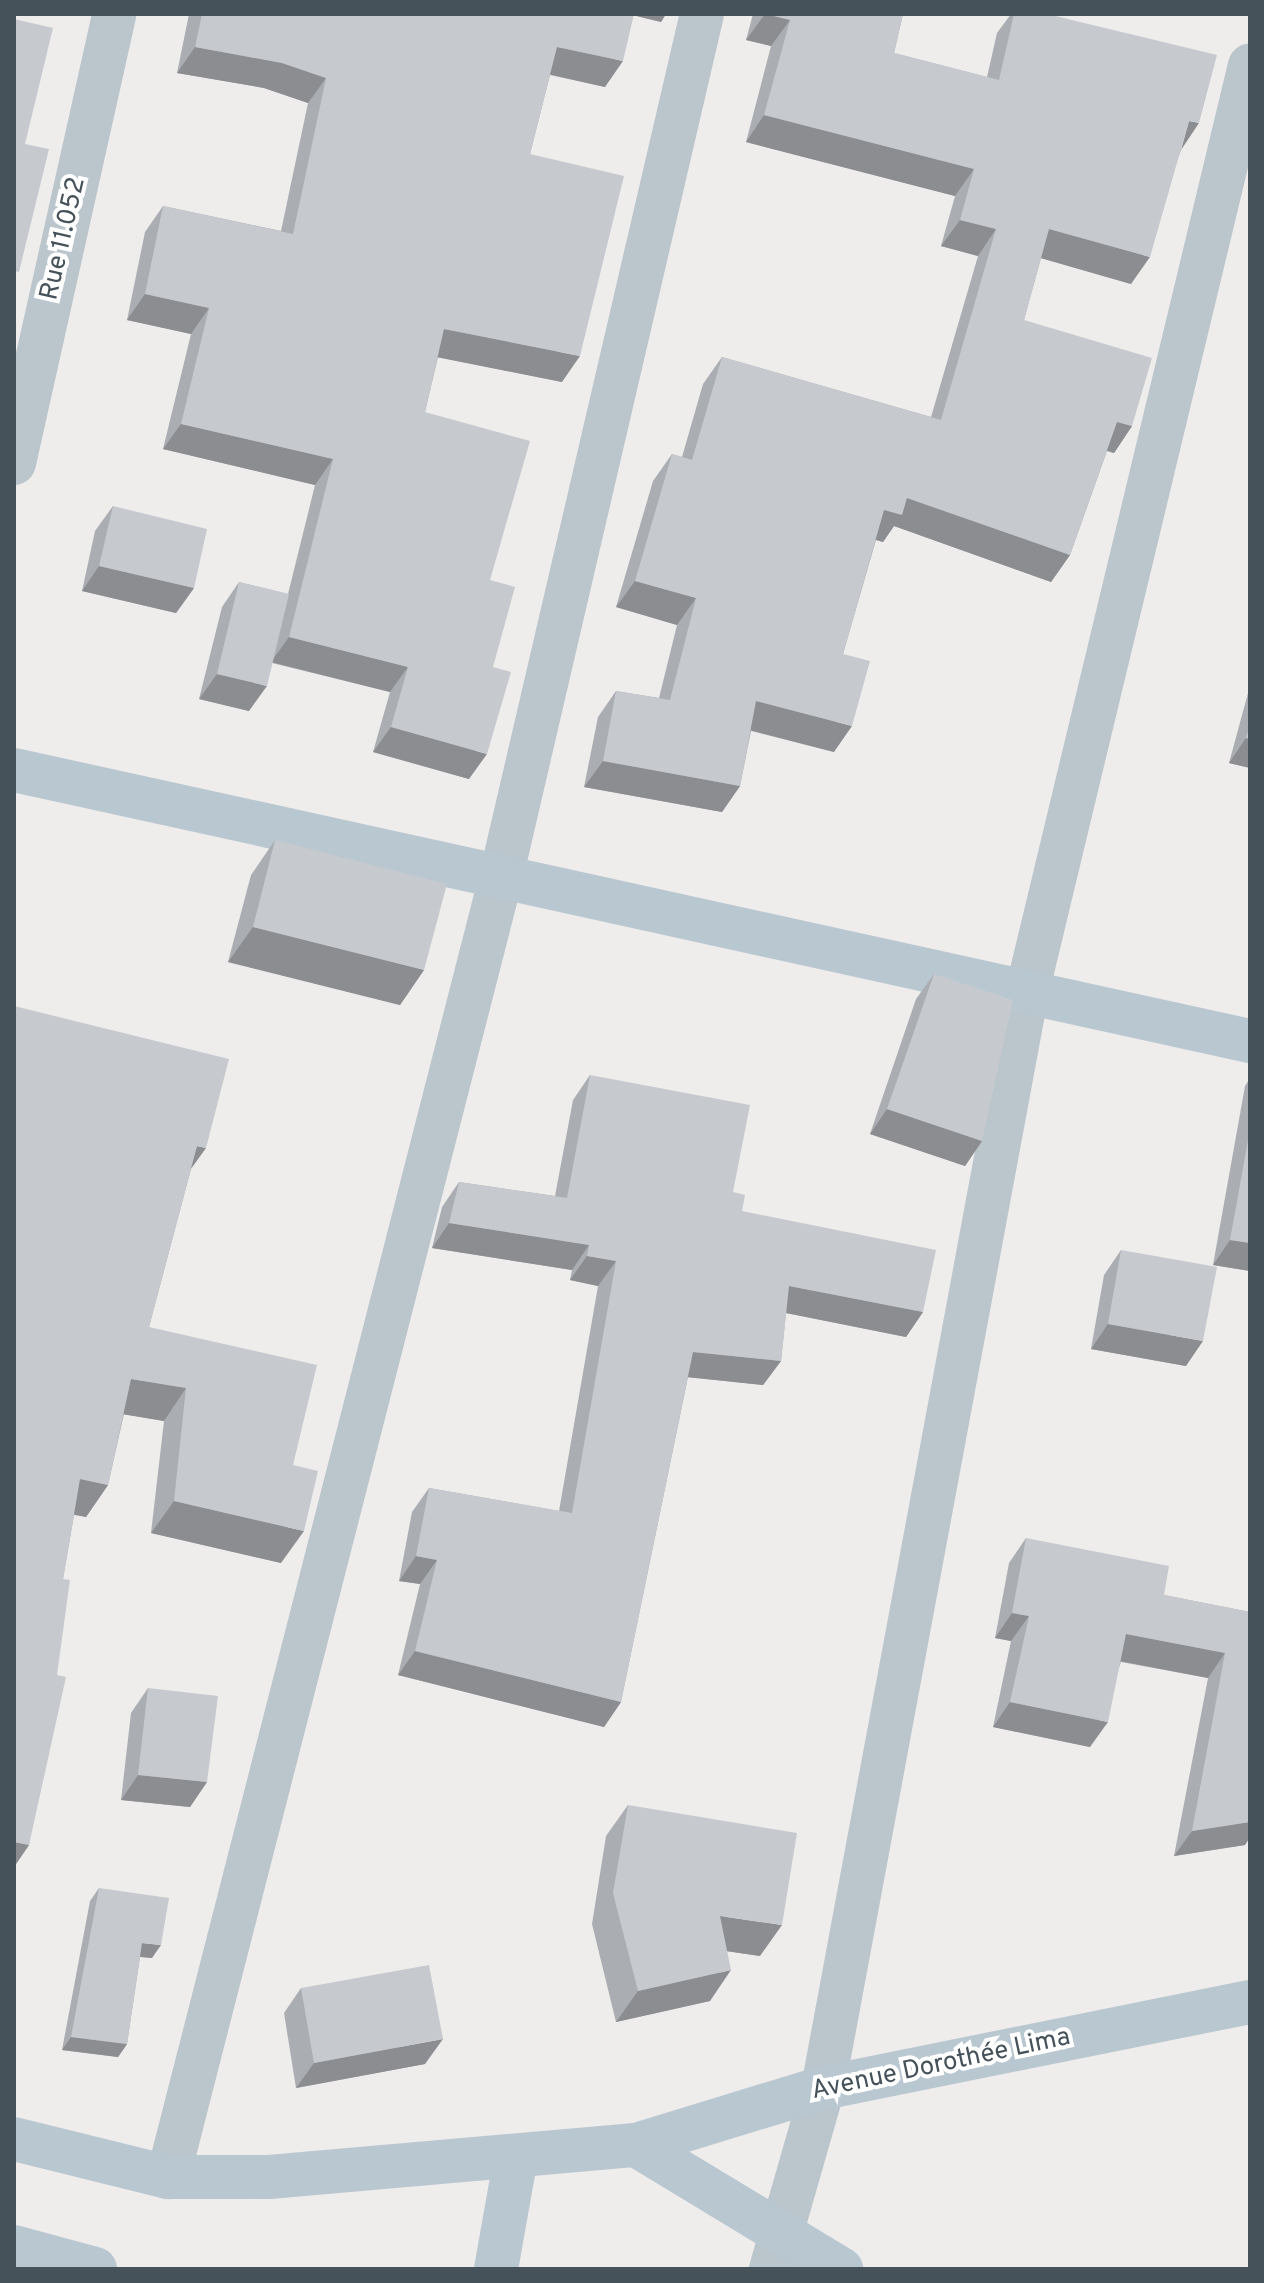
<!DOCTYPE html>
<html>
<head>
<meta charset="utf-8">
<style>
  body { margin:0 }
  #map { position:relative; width:1264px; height:2283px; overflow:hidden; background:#efecec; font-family:Overpass,sans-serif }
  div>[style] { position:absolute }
  .street>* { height:44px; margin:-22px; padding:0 22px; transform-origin:22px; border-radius:22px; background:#bac5cc }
  .secondary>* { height:44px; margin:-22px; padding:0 22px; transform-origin:22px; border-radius:22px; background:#b9c7d1 }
  .wall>* { inset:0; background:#aaaeb2 }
  .shaded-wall>* { inset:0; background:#8b8d91 }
  .building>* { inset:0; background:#c6cacf }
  span { translate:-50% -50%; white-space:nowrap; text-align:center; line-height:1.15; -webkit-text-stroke:8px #fff; paint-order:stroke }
  .street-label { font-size:26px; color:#455259 }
  .frame { position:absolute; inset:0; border:16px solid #455259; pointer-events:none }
</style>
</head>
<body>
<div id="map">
  <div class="street">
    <div style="left:14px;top:463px;width:460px;rotate:-77.4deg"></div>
    <div style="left:168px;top:2177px;width:1342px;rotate:-75.63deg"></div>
    <div style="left:501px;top:877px;width:886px;rotate:-76.89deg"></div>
    <div style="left:771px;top:2269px;width:188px;rotate:-74deg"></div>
    <div style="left:823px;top:2088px;width:1115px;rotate:-79.46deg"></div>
    <div style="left:1027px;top:992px;width:953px;rotate:-76.47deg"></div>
  </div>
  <div class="secondary">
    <div style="left:14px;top:770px;width:1265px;rotate:12.37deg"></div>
    <div style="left:14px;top:2139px;width:159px;rotate:13.9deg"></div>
    <div style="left:168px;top:2177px;width:101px"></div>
    <div style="left:269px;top:2177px;width:368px;rotate:-5deg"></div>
    <div style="left:636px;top:2145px;width:195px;rotate:-17deg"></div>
    <div style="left:823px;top:2088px;width:436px;rotate:-11.4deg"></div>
    <div style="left:636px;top:2145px;width:240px;rotate:31.2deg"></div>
    <div style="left:14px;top:2247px;width:84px;rotate:15.2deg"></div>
    <div style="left:496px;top:2269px;width:114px;rotate:-79.9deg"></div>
  </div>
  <div class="wall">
    <div style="clip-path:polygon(189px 14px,666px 14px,661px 22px,633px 15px,605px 87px,550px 75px,530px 154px,562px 382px,438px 357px,425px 412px,490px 580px,493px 667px,469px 779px,373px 752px,390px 692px,272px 663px,249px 711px,199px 699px,222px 607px,239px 582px,288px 594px,315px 485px,163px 449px,191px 334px,127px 320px,145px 232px,163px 206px,281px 231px,308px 103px,264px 88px,177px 73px)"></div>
    <div style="clip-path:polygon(753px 14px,903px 14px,894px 53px,987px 77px,997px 33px,1011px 14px,1047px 14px,1181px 150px,1131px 284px,1041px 258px,1024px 320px,1132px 426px,1114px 453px,1107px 451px,1070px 555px,1051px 582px,894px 526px,883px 542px,876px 540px,843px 654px,834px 752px,751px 731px,740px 786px,722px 812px,584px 787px,598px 717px,616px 691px,659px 698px,677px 625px,616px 607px,653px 481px,672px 454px,682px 457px,703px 384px,722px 357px,931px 417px,978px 256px,941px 246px,955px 196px,746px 142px,771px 46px,746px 40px)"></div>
    <div style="clip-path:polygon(113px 506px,194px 588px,176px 613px,82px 591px,95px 531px)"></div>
    <div style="clip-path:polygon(1250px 690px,1250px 768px,1229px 763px,1248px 693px)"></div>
    <div style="clip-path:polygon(275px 840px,424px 970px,400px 1005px,228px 962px,251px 875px)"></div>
    <div style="clip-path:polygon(934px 974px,982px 1141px,965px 1166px,870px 1134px,916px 999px)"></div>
    <div style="clip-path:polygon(14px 1006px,191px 1169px,149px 1327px,293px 1465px,281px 1563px,151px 1533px,164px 1421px,124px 1414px,108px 1485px,86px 1517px,74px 1515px,63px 1579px,29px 1845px,14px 1867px)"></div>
    <div style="clip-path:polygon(590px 1075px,733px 1192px,742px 1211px,923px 1312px,906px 1337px,786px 1313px,781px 1361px,763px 1385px,688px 1377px,621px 1702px,604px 1727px,398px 1675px,420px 1584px,399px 1581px,412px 1512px,429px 1488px,559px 1511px,598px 1286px,570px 1280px,572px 1270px,432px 1248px,442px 1207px,459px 1182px,555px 1196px,573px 1100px)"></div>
    <div style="clip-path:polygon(1250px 1078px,1250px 1271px,1213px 1265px,1245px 1086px)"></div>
    <div style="clip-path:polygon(1121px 1250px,1186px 1366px,1091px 1349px,1104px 1275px)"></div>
    <div style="clip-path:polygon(1026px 1538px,1164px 1595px,1250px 1612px,1250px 1837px,1245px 1845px,1174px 1856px,1208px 1678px,1121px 1662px,1090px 1747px,993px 1727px,1011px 1641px,995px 1638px,1009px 1563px)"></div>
    <div style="clip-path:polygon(148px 1688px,207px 1782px,190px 1807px,121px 1800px,131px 1713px)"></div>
    <div style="clip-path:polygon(628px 1805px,760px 1956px,727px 1951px,710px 2001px,616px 2022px,592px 1924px,606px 1836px)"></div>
    <div style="clip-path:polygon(99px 1888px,152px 1958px,140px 1957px,127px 2044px,118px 2057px,62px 2050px,90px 1901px)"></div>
    <div style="clip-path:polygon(301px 1988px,425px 2064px,296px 2088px,284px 2013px)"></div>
  </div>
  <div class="shaded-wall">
    <div style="clip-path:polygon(628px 14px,666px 14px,661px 22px)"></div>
    <div style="clip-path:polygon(765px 14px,790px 20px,771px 46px,746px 40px)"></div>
    <div style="clip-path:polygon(195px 47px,282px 63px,326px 78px,308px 103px,264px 88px,177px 73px)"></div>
    <div style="clip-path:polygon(557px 47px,623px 61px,605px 87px,539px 72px)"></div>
    <div style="clip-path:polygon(764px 115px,974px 169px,955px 196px,746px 142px)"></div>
    <div style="clip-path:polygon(1189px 121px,1199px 123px,1181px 150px)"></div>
    <div style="clip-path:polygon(960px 220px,996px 229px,978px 256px,941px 246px)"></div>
    <div style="clip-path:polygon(1049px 229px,1150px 257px,1131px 284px,1030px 255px)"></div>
    <div style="clip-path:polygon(145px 294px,209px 308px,191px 334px,127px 320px)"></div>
    <div style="clip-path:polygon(444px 329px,580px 356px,562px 382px,426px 355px)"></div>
    <div style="clip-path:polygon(1117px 422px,1132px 426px,1114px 453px,1098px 448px)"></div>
    <div style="clip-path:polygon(181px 424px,333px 459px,315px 485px,163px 449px)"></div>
    <div style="clip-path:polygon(907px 498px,1070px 555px,1051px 582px,894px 526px,883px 542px,866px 537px,884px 510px)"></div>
    <div style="clip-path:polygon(99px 566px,194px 588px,176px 613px,82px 591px)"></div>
    <div style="clip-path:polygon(635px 581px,696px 598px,677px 625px,616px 607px)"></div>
    <div style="clip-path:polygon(289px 637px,408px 667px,390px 692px,271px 662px)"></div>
    <div style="clip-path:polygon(217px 674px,267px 686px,249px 711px,199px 699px)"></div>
    <div style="clip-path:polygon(756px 701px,852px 726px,834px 752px,738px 727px)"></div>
    <div style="clip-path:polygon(391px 727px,487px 754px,469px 779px,373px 752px)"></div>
    <div style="clip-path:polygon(1246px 738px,1250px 739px,1250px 768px,1229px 763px)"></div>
    <div style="clip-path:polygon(603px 761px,740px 786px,722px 812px,584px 787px)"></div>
    <div style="clip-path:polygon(253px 927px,424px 970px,400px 1005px,228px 962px)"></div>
    <div style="clip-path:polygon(887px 1109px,982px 1141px,965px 1166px,870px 1134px)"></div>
    <div style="clip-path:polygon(197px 1146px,206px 1148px,183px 1180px)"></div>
    <div style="clip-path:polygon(449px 1223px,589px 1245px,572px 1270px,432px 1248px)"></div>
    <div style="clip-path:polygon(1230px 1240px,1250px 1243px,1250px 1271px,1213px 1265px)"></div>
    <div style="clip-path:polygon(587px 1256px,616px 1261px,598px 1286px,570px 1280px)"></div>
    <div style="clip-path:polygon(789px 1286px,923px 1312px,906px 1337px,771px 1310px)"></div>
    <div style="clip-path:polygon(1108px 1324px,1203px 1341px,1186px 1366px,1091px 1349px)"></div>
    <div style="clip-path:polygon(693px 1352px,781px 1361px,763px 1385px,676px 1376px)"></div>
    <div style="clip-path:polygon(131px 1379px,186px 1388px,164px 1421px,109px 1412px)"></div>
    <div style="clip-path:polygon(80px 1479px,108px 1485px,86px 1517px,58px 1511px)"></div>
    <div style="clip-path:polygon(174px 1501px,304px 1531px,281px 1563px,151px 1533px)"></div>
    <div style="clip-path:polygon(416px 1556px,437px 1560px,420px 1584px,399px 1581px)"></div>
    <div style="clip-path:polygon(1012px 1613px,1029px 1616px,1011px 1641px,995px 1638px)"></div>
    <div style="clip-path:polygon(1126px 1634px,1225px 1653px,1208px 1678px,1109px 1659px)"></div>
    <div style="clip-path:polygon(415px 1651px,621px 1702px,604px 1727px,398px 1675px)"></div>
    <div style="clip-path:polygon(1010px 1702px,1108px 1722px,1090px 1747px,993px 1727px)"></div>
    <div style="clip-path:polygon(138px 1775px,207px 1782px,190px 1807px,121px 1800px)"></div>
    <div style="clip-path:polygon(1250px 1822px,1250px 1837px,1245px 1845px,1174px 1856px,1192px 1831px)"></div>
    <div style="clip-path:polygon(14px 1842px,29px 1845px,14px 1867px)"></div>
    <div style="clip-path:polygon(720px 1916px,782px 1925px,760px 1956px,698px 1947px)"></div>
    <div style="clip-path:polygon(142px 1943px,161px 1945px,152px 1958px,132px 1956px)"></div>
    <div style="clip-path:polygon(731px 1970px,710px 2001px,616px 2022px,638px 1991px)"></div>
    <div style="clip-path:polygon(71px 2037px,127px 2044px,118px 2057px,62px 2050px)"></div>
    <div style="clip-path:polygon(443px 2039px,425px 2064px,296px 2088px,314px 2063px)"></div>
  </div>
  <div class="building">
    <div style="clip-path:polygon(202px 14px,634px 14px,623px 61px,557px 47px,530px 154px,624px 176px,580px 356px,444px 329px,425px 412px,530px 441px,490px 580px,515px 587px,493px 667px,511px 672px,487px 754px,391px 727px,408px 667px,289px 637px,333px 459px,181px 424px,209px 308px,145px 294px,163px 206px,293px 234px,326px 78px,282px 63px,195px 47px)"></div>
    <div style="clip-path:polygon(766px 14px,903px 14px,894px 53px,999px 80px,1014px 14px,1047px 14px,1217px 55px,1199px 123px,1189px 121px,1150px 257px,1049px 229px,1024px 320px,1152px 358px,1132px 426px,1117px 422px,1070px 555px,907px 498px,902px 515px,884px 510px,843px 654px,870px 661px,852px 726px,756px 701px,740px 786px,603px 761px,616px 691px,670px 700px,696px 598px,635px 581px,672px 454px,692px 460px,722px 357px,941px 420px,996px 229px,960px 220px,974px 169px,764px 115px,790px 20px)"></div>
    <div style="clip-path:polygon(14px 19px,53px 28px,25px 144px,49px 149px,19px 272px,14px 271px)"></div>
    <div style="clip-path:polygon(113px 506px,207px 529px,194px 588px,99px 566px)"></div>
    <div style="clip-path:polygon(239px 582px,289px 594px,267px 686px,217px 674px)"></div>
    <div style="clip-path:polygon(1250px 725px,1250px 739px,1246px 738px)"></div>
    <div style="clip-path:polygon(275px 840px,447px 884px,424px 970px,253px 927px)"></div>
    <div style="clip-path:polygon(934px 974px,1013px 1000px,982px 1141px,887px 1109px)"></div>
    <div style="clip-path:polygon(14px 1006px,229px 1059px,206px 1148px,197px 1146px,149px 1327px,317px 1365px,293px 1465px,318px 1471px,304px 1531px,174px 1501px,186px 1388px,131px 1379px,108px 1485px,80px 1479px,63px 1579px,70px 1580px,57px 1675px,66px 1677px,29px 1845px,14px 1842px)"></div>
    <div style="clip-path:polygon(590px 1075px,750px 1105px,733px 1192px,745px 1195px,742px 1211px,936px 1250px,923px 1312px,789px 1286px,781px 1361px,693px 1352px,621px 1702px,415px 1651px,437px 1560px,416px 1556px,429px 1488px,572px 1513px,616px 1261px,587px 1256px,589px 1245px,449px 1223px,459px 1182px,567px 1198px)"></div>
    <div style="clip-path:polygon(1250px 1129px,1250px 1243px,1230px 1240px)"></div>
    <div style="clip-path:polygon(1121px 1250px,1217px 1267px,1203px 1341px,1108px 1324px)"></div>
    <div style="clip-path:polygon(1026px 1538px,1169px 1566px,1164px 1595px,1250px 1612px,1250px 1822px,1192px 1831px,1225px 1653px,1126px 1634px,1108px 1722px,1010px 1702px,1029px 1616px,1012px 1613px)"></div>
    <div style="clip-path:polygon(148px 1688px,218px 1696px,207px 1782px,138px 1775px)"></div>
    <div style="clip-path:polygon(628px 1805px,797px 1833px,782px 1925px,720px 1916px,731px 1970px,638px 1991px,613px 1893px)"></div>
    <div style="clip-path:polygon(99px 1888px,169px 1898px,161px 1945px,142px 1943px,127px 2044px,71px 2037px)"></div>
    <div style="clip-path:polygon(429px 1965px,443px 2039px,314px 2063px,301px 1988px)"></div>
  </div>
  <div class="street-label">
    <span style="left:64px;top:239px;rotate:-77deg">Rue 11.052</span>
    <span style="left:941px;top:2065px;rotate:-12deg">Avenue Dorothée Lima</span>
  </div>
  <div class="frame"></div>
</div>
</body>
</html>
